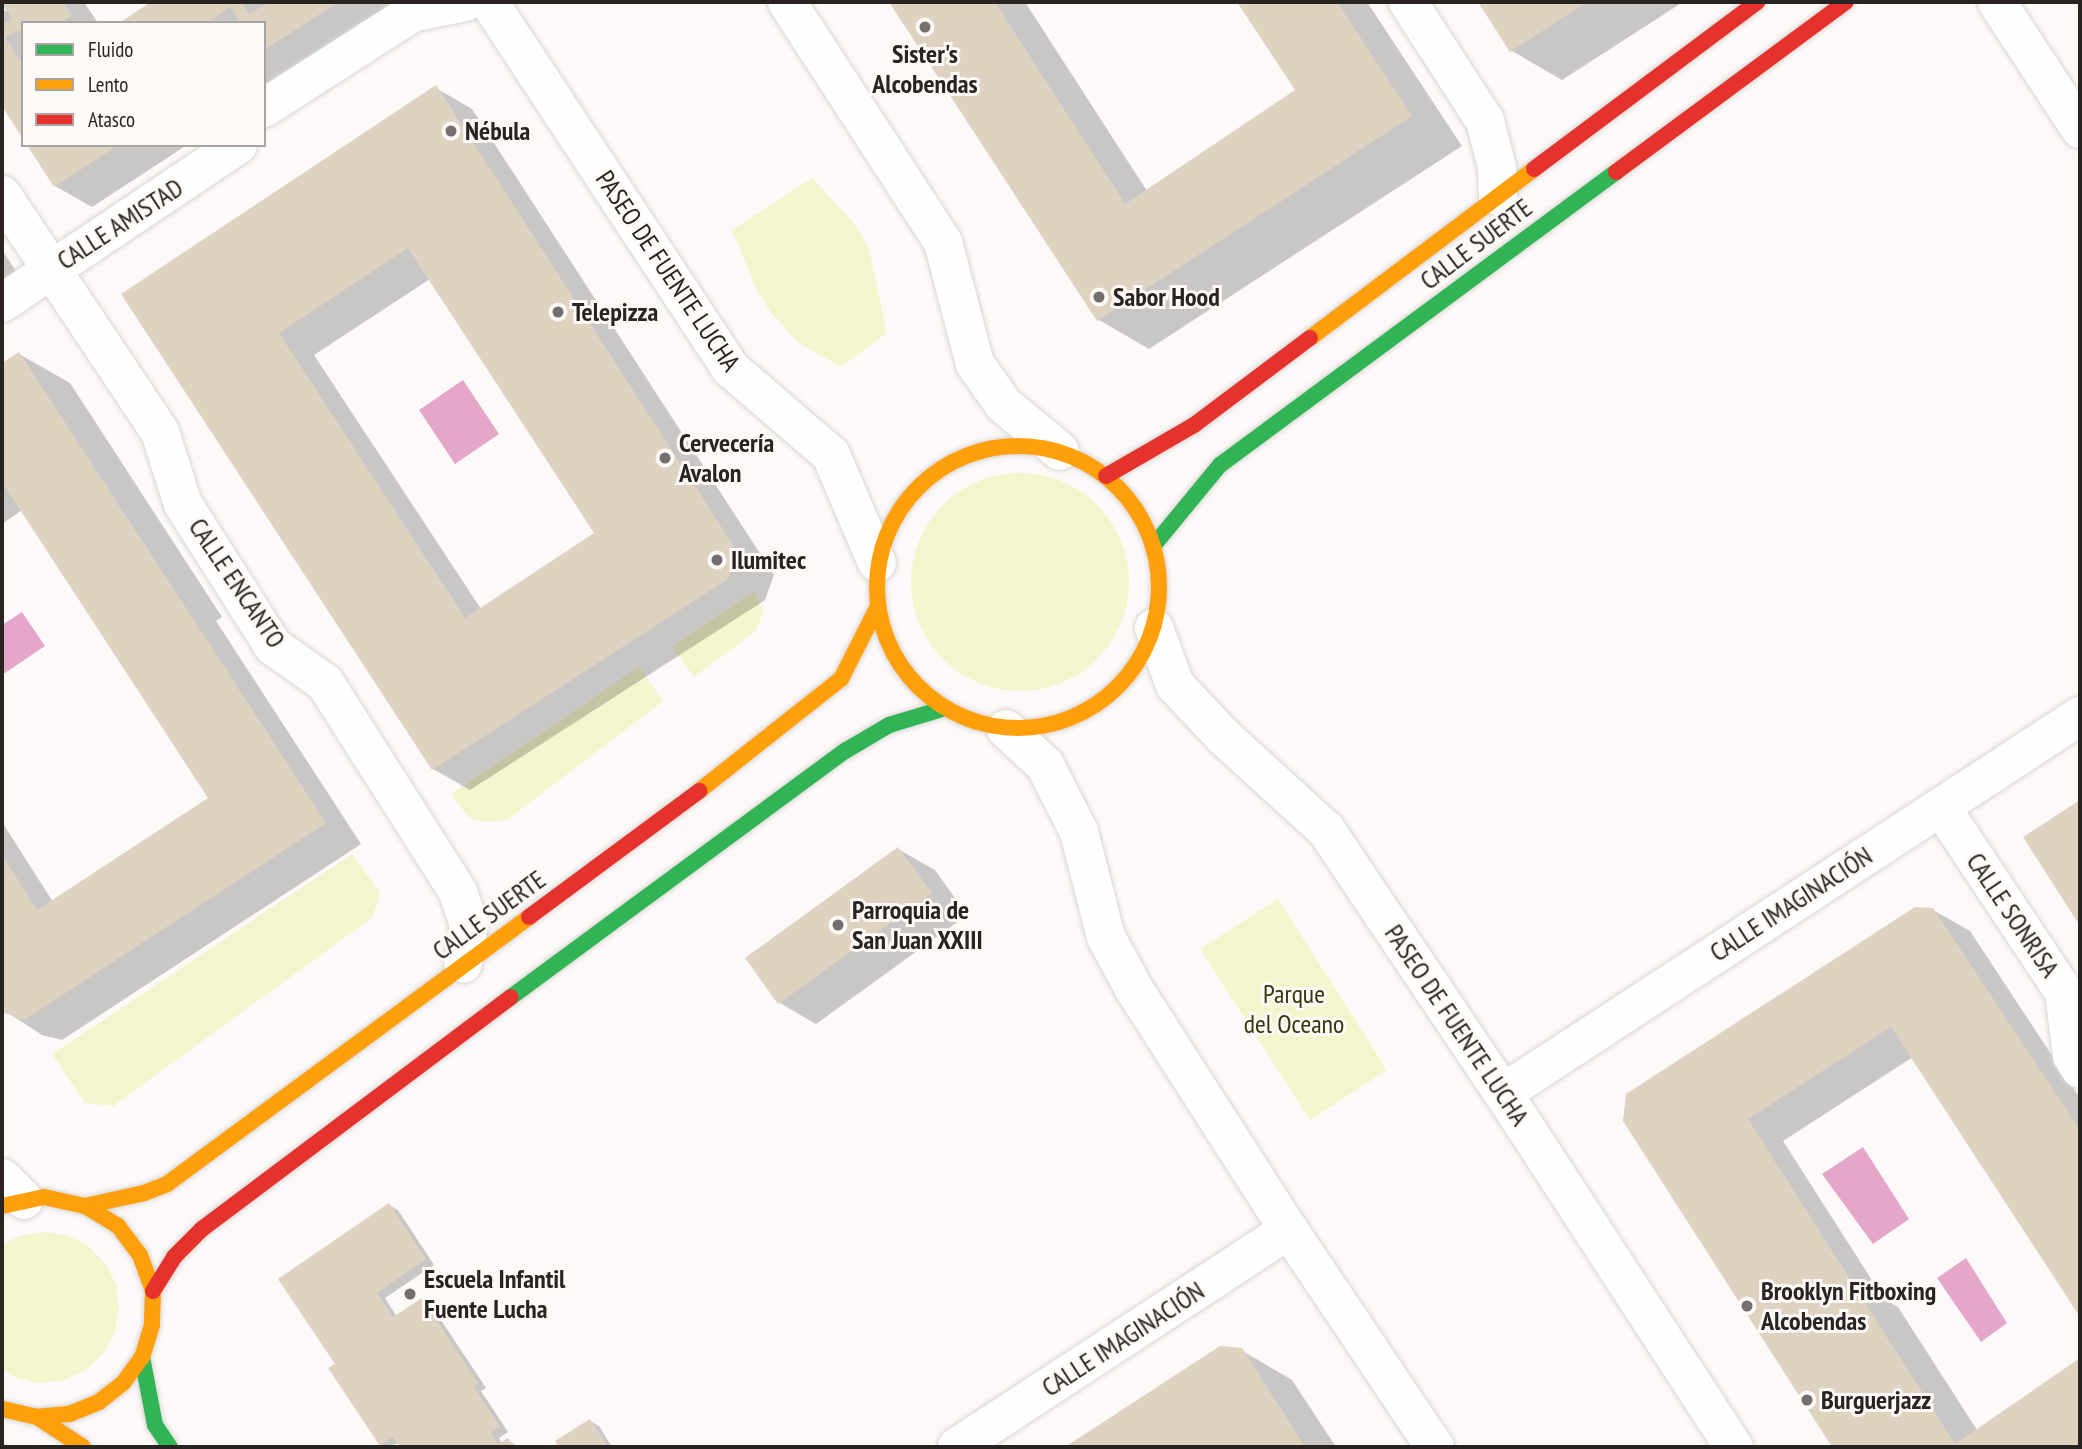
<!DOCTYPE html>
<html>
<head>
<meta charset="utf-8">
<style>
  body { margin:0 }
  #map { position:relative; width:2082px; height:1449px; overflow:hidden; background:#fcf9f8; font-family:"PT Sans Narrow",sans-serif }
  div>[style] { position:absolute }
  .green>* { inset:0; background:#f3f5cd }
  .round { border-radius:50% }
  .water>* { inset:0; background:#e4a7ca }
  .shadow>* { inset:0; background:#0003 }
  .building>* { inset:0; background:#ded2c1 }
  .roads { filter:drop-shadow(0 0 2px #d9d6d4) drop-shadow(0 0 2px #d9d6d4) }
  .street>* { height:38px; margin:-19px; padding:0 19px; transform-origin:19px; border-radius:19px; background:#fffefe }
  .fast>* { height:16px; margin:-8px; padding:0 8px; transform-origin:8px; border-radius:8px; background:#30b455 }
  .slow>* { height:16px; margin:-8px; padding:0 8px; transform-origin:8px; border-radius:8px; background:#ff9f0a }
  .slow>.ring { margin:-8px; padding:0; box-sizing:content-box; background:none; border:16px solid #ff9f0a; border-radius:50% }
  .jam>* { height:16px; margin:-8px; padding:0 8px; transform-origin:8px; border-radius:8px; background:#e5322d }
  .dots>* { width:19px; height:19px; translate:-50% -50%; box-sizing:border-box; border:4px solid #fef8f6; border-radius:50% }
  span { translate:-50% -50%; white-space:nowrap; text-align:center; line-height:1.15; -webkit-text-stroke:6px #fef8f6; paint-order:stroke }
  .poi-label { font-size:26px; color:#292422; font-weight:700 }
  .left { translate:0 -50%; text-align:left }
  .street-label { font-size:26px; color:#292422 }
  .park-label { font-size:26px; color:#33350a }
  .frame { position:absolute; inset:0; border:4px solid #292422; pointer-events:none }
  .legend { position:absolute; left:21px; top:21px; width:245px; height:126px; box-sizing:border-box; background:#fef8f6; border:2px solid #a9a3a1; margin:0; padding:9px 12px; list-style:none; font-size:21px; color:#292422 }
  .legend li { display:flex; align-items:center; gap:14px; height:35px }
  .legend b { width:35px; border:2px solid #a9a3a1 }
</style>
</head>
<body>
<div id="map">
  <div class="green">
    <div style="clip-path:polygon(812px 178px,853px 222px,869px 249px,887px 333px,841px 367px,799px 343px,771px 313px,756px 288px,732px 230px)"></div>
    <div class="round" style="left:911px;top:473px;width:218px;height:218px"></div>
    <div style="clip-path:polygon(754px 591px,763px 612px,756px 631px,694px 677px,672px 647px)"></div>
    <div style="clip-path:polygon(639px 667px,663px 701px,507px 820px,487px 822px,469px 818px,451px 794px)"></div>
    <div style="clip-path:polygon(352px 854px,380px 892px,373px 917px,113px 1106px,85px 1103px,52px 1054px)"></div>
    <div style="clip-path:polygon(1278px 899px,1387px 1070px,1310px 1120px,1200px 949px)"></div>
    <div style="clip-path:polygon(43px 1232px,67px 1235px,88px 1246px,105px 1263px,116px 1284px,119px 1308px,115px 1332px,104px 1353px,86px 1370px,62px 1381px,37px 1383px,12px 1376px,2px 1369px,2px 1245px,19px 1236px)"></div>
  </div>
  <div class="water">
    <div style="clip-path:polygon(463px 380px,499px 434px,455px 464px,419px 410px)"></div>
    <div style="clip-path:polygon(22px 612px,45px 646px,2px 675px,2px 625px)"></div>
    <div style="clip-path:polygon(1863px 1147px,1909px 1219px,1873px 1244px,1822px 1174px)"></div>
    <div style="clip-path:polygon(1966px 1258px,2007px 1323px,1981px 1342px,1937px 1278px)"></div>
  </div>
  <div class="shadow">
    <div style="clip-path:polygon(2px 2px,84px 2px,98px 23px,23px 23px,23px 135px,2px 103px,2px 9px,7px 12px)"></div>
    <div style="clip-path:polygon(154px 2px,404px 2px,264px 95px,264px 23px,122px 23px)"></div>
    <div style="clip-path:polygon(891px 2px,1025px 2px,1147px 191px,1297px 90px,1239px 2px,1367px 2px,1462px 146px,1149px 349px,1099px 320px)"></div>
    <div style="clip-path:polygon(1480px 2px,1683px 2px,1562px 80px,1512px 51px)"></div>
    <div style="clip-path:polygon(evenodd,436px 88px,472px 109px,774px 575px,765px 600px,470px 790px,433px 769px,123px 295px,436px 88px,430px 279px,597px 533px,481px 609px,314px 355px,430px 279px)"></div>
    <div style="clip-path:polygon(29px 145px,187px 145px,92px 207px,55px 186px)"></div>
    <div style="clip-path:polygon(2px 250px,25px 285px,2px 300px)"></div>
    <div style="clip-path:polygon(19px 354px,70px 383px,222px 617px,216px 621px,361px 844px,62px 1040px,42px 1035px,2px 1009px,2px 822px,53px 902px,210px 799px,22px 510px,2px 524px,2px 365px)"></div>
    <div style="clip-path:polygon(2080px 802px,2080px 923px,2025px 838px)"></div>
    <div style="clip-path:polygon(898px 849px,935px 870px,967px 915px,816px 1024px,780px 1003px,748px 958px)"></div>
    <div style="clip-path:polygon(1933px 910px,1970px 931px,2080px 1098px,2080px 1313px,1913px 1057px,1783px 1141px,1884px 1299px,1898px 1307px,1977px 1430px,2080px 1360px,2080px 1447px,1835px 1447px,1625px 1121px)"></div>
    <div style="clip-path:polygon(389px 1205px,398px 1210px,434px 1265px,385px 1298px,397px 1317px,422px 1300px,431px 1305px,486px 1388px,481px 1391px,508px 1432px,499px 1438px,502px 1444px,508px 1440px,518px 1447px,402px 1447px,399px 1443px,386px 1447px,381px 1444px,337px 1364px)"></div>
    <div style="clip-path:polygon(1221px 1348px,1241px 1350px,1292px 1380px,1336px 1447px,1068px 1447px)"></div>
    <div style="clip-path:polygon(590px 1421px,599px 1426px,612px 1447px,561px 1447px,557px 1441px)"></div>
  </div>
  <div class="building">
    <div style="clip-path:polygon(2px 2px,63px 2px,72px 15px,61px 23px,23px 23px,23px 36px,19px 30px,5px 38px,21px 62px,23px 61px,23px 139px,2px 106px,2px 25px,12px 19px)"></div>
    <div style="clip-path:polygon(151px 2px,241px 2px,249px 14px,269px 2px,339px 2px,264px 50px,264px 23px,235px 23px,239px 20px,230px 7px,207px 23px,119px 23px)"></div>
    <div style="clip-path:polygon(889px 2px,995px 2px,1125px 204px,1295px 90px,1237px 2px,1337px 2px,1412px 116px,1097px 321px)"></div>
    <div style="clip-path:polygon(1478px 2px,1587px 2px,1510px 52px)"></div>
    <div style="clip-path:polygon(evenodd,436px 85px,738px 553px,728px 579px,432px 770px,121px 294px,436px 85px,408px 248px,594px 533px,465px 618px,279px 333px,408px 248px)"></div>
    <div style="clip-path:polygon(27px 145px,118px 145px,54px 187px)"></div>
    <div style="clip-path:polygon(19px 352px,326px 823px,24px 1020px,2px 1012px,2px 855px,37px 910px,208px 798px,2px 482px,2px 363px)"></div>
    <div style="clip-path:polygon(2080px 800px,2080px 926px,2023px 837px)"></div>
    <div style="clip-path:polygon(898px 847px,932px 893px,778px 1004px,745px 958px)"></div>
    <div style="clip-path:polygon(1915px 907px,1933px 908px,2080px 1130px,2080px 1317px,1891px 1027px,1748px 1119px,1955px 1444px,2080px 1358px,2080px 1447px,1832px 1447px,1623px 1121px,1626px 1094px)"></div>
    <div style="clip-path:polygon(389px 1203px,426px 1259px,377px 1293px,393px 1317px,422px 1298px,478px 1383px,473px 1386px,500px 1427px,491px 1433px,498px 1444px,508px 1438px,514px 1447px,400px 1447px,393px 1437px,380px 1446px,328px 1368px,335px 1364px,278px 1279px)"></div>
    <div style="clip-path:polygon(1220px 1346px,1242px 1348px,1305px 1447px,1065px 1447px)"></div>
    <div style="clip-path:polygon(590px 1419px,608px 1447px,559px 1447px,555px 1441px)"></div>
  </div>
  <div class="roads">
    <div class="street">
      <div style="left:489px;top:2px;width:438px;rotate:56.6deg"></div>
      <div style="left:730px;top:368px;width:133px;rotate:40.7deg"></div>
      <div style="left:831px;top:455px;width:117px;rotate:66.9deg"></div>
      <div style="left:787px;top:2px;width:286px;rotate:57deg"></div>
      <div style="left:943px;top:242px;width:126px;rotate:75.3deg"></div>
      <div style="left:975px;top:364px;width:50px;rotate:54.7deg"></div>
      <div style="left:1004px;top:405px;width:72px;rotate:39.4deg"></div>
      <div style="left:1408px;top:2px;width:142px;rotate:57.1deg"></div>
      <div style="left:1485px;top:121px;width:48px;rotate:75.4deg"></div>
      <div style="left:1497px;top:167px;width:29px;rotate:88deg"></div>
      <div style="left:1997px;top:2px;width:152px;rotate:56.8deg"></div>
      <div style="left:264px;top:108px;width:176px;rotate:-32.7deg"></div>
      <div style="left:412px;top:13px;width:54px;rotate:-11.7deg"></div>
      <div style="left:2px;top:195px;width:285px;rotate:56.3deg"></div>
      <div style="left:160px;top:432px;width:76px;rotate:72.3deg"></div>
      <div style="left:183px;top:504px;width:168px;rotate:57.6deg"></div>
      <div style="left:273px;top:646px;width:64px;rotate:35.4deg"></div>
      <div style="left:325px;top:683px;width:248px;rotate:57.5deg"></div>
      <div style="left:458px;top:892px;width:34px;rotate:71deg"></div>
      <div style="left:469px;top:924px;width:40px;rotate:98.5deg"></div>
      <div style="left:2px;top:303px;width:284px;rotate:-33.8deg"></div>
      <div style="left:1154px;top:628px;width:61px;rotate:69.8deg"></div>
      <div style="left:1175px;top:685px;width:70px;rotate:46.7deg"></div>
      <div style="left:1223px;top:736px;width:139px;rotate:42.4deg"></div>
      <div style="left:1326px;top:830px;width:317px;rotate:56.1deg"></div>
      <div style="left:1503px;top:1093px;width:423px;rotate:56.9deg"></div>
      <div style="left:1006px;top:729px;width:53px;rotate:42.7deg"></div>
      <div style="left:1045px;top:765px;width:75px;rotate:63.1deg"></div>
      <div style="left:1079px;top:832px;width:108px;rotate:75.6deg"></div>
      <div style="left:1106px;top:937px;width:59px;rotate:61.7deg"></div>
      <div style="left:1134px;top:989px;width:287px;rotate:57.3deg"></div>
      <div style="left:1289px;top:1230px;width:262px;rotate:56.1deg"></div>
      <div style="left:1941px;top:807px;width:222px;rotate:56.4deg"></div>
      <div style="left:2064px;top:992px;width:64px;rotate:82.9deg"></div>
      <div style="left:2072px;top:1056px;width:15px;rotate:58deg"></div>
      <div style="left:1503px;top:1093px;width:689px;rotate:-33.16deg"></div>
      <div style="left:2px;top:1178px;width:31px;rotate:45deg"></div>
      <div style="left:957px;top:1447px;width:397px;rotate:-33.2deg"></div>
    </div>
    <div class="fast">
      <div style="left:1154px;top:545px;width:104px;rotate:-50.5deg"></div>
      <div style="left:1220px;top:465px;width:493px;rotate:-36.5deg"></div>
      <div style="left:511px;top:997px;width:415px;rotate:-36.4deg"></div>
      <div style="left:845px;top:751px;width:51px;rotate:-30.6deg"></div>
      <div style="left:889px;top:725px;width:55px;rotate:-16.8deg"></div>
      <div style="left:142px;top:1357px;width:69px;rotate:79.2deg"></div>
      <div style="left:155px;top:1425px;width:27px;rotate:56deg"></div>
    </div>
    <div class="slow">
      <div style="left:1310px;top:338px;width:281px;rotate:-37deg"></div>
      <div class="ring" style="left:877px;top:446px;width:266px;height:266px"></div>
      <div style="left:699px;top:791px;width:181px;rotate:-38.3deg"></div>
      <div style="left:841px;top:679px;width:80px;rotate:-63.1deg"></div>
      <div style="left:2px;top:1206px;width:43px;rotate:-12.1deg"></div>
      <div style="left:44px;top:1197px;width:42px;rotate:12.4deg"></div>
      <div style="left:85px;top:1206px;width:39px;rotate:31deg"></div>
      <div style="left:118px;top:1226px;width:36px;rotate:53deg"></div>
      <div style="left:140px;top:1255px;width:38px;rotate:70deg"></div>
      <div style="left:153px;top:1291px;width:34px;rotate:92deg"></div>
      <div style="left:152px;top:1325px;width:34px;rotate:107deg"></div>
      <div style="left:142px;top:1357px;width:32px;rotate:126deg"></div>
      <div style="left:123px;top:1383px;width:31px;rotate:142deg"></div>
      <div style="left:99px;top:1402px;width:32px;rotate:158deg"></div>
      <div style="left:69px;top:1414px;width:32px;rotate:175deg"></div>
      <div style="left:37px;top:1417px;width:36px;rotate:-167deg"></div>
      <div style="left:85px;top:1206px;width:60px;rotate:-12.4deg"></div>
      <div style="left:144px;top:1193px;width:25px;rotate:-21deg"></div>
      <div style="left:167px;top:1184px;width:450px;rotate:-36.4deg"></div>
      <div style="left:37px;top:1417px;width:55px;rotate:33.1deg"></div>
    </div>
    <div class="jam">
      <div style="left:1534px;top:169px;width:279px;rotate:-36.8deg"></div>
      <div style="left:1616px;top:172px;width:286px;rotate:-36.5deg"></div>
      <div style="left:1106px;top:476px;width:102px;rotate:-30.1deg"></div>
      <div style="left:1194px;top:425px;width:145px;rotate:-36.9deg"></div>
      <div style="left:529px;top:917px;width:212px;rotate:-36.5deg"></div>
      <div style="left:153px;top:1291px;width:40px;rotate:-58deg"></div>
      <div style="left:174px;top:1257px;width:40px;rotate:-45deg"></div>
      <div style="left:202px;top:1229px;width:386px;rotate:-36.9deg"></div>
    </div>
  </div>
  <div class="dots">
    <div style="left:925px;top:27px;background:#736f6d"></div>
    <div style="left:451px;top:131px;background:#736f6d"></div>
    <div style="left:1099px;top:297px;background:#736f6d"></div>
    <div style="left:558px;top:312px;background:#736f6d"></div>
    <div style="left:665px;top:458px;background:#736f6d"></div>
    <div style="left:717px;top:560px;background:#736f6d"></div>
    <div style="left:838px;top:925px;background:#736f6d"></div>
    <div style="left:410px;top:1294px;background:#736f6d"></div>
    <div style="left:1747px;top:1306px;background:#736f6d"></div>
    <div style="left:1807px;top:1400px;background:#736f6d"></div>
  </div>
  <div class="poi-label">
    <span style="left:925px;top:69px">Sister's<br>Alcobendas</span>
    <span class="left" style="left:465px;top:131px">Nébula</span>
    <span class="left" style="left:1113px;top:297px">Sabor Hood</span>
    <span class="left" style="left:572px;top:312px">Telepizza</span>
    <span class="left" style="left:679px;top:458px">Cervecería<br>Avalon</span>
    <span class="left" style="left:731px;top:560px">Ilumitec</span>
    <span class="left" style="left:852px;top:925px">Parroquia de<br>San Juan XXIII</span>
    <span class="left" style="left:424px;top:1294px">Escuela Infantil<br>Fuente Lucha</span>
    <span class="left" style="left:1761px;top:1306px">Brooklyn Fitboxing<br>Alcobendas</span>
    <span class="left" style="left:1821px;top:1400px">Burguerjazz</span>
  </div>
  <div class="street-label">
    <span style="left:120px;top:224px;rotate:-33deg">CALLE AMISTAD</span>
    <span style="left:1476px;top:244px;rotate:-37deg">CALLE SUERTE</span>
    <span style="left:668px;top:271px;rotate:56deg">PASEO DE FUENTE LUCHA</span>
    <span style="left:237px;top:583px;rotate:56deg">CALLE ENCANTO</span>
    <span style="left:1791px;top:904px;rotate:-33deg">CALLE IMAGINACIÓN</span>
    <span style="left:489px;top:915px;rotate:-36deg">CALLE SUERTE</span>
    <span style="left:2013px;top:915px;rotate:56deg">CALLE SONRISA</span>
    <span style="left:1457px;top:1025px;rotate:56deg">PASEO DE FUENTE LUCHA</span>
    <span style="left:1123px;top:1339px;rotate:-33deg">CALLE IMAGINACIÓN</span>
  </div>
  <div class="park-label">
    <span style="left:1294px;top:1009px">Parque<br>del Oceano</span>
  </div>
  <div class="frame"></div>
  <ul class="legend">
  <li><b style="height:9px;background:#30b455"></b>Fluido</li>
  <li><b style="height:9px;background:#ff9f0a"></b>Lento</li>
  <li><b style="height:9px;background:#e5322d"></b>Atasco</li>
  </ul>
</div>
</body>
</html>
